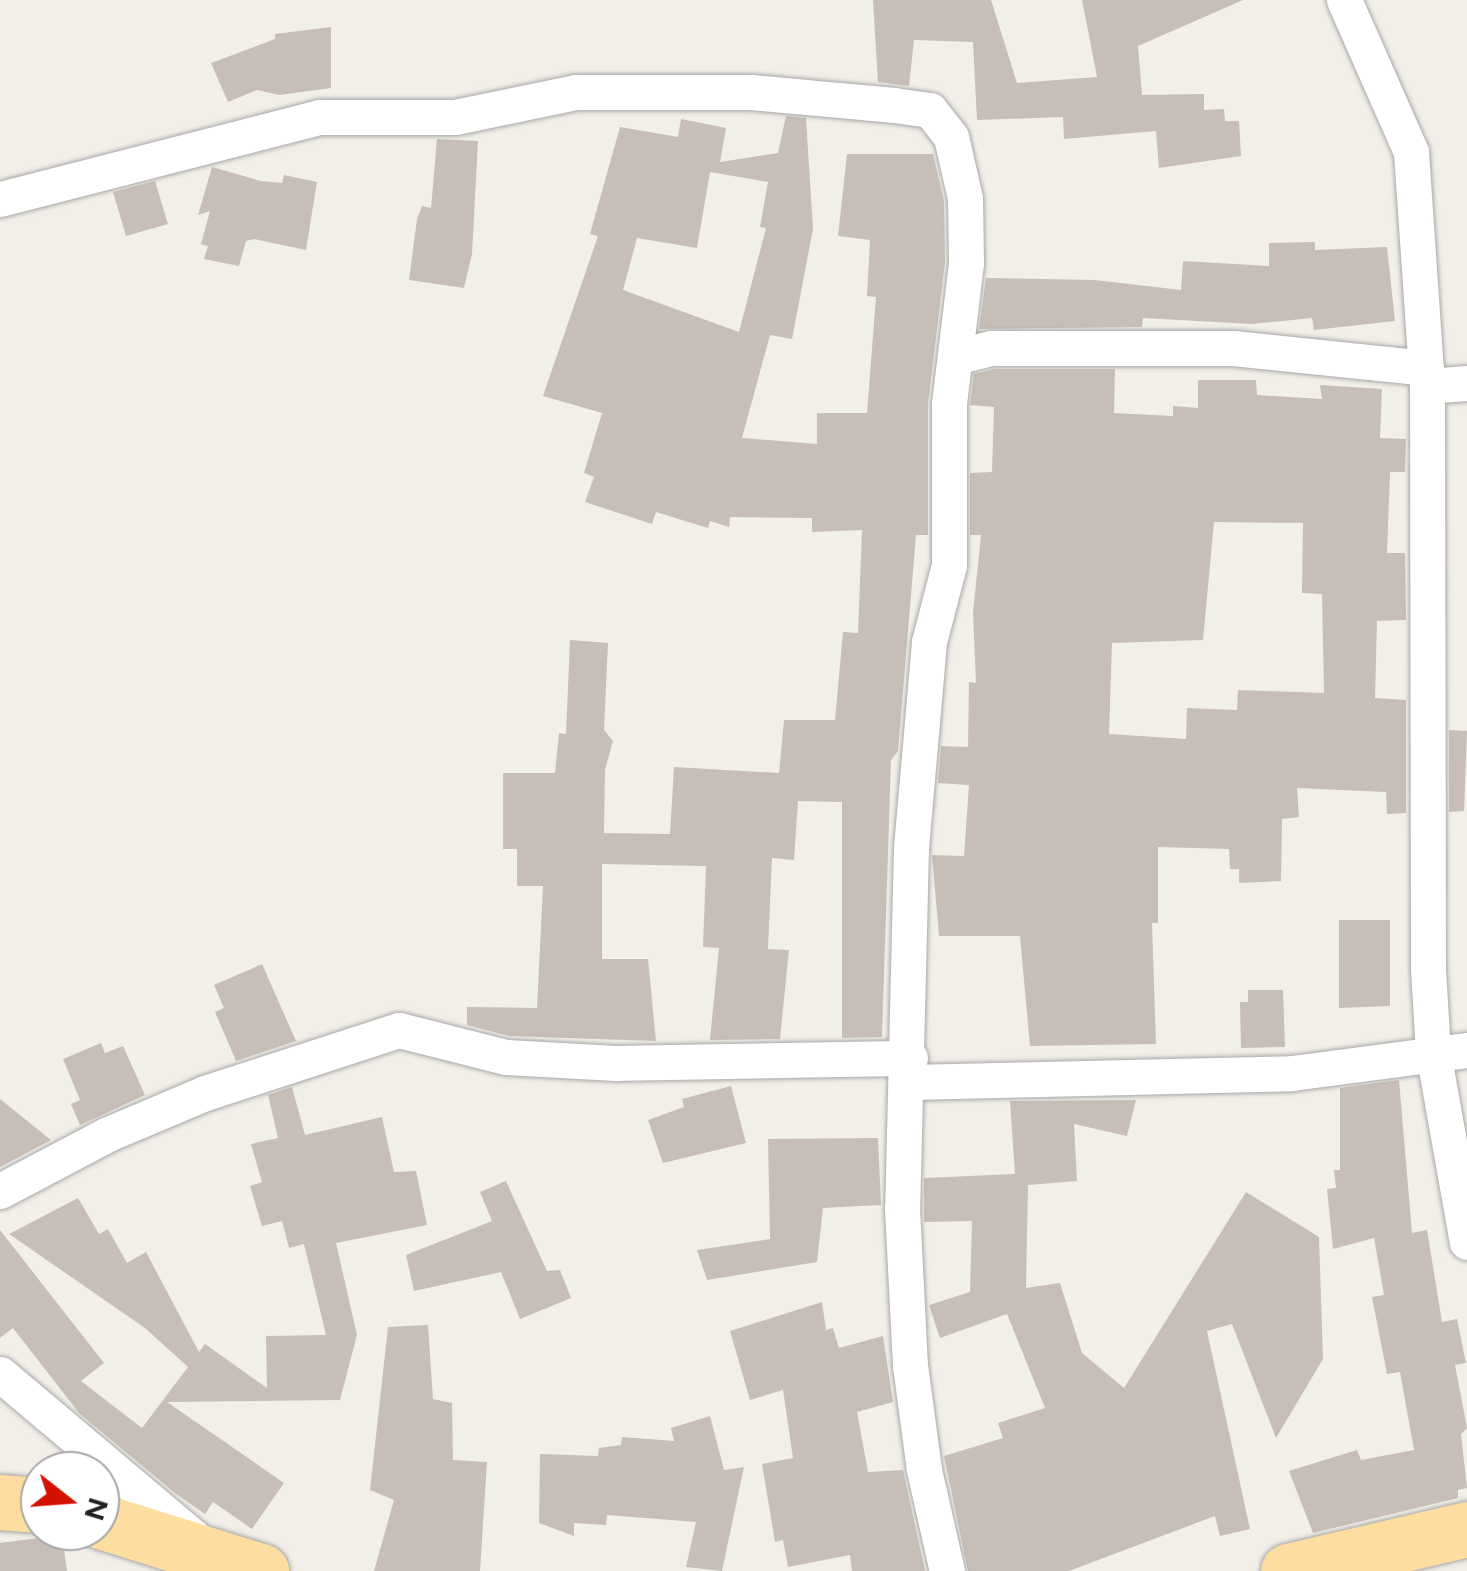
<!DOCTYPE html>
<html>
<head>
<meta charset="utf-8">
<style>
  body { margin:0 }
  #map { position:relative; width:1467px; height:1571px; overflow:hidden; background:#f2efe8; font-family:Figtree,sans-serif }
  div>[style] { position:absolute }
  .building>* { inset:0; background:#c7beb7 }
  .roads { filter:drop-shadow(0 0 2px #a8a8a8) drop-shadow(0 0 2px #a8a8a8) }
  .street>* { height:35px; margin:-17.5px; padding:0 17.5px; transform-origin:17.5px; border-radius:17.5px; background:#fff }
  .primary>* { height:55px; margin:-27.5px; padding:0 27.5px; transform-origin:27.5px; border-radius:27.5px; background:#fedda0 }
  span { translate:-50% -50%; white-space:nowrap; text-align:center; line-height:1.15; -webkit-text-stroke:9px #fff; paint-order:stroke }
  .north { position:absolute; left:20px; top:1451px; width:100px; height:100px; box-sizing:border-box; background:#fff; border:2px solid #a6a6a6; border-radius:50%; rotate:107deg; font-size:28px; font-weight:700; line-height:40px; text-align:center; color:#212121 }
  .north::after { content:''; display:block; margin:auto; width:35px; height:45px; background:#d21100; clip-path:polygon(50% 0,100% 100%,50% 72%,0 100%) }
</style>
</head>
<body>
<div id="map">
  <div class="building">
    <div style="clip-path:polygon(873px 0,991px 0,1017px 83px,1097px 77px,1082px 0,1243px 0,1138px 46px,1142px 95px,1204px 94px,1204px 110px,1224px 109px,1225px 121px,1239px 121px,1241px 156px,1159px 168px,1156px 131px,1064px 139px,1063px 117px,977px 120px,973px 42px,914px 40px,909px 86px,878px 82px)"></div>
    <div style="clip-path:polygon(331px 27px,331px 88px,279px 95px,257px 90px,228px 102px,211px 63px,275px 39px,275px 34px)"></div>
    <div style="clip-path:polygon(evenodd,786px 116px,806px 118px,813px 229px,792px 339px,770px 335px,742px 438px,817px 444px,817px 413px,867px 413px,876px 297px,867px 296px,870px 240px,838px 236px,847px 154px,933px 154px,944px 201px,945px 262px,928px 404px,928px 535px,916px 535px,898px 751px,891px 760px,882px 1037px,842px 1038px,842px 802px,798px 801px,794px 860px,772px 858px,768px 949px,789px 950px,780px 1039px,710px 1040px,719px 948px,703px 947px,706px 866px,602px 864px,602px 959px,648px 959px,656px 1041px,509px 1036px,467px 1025px,467px 1007px,537px 1008px,543px 886px,517px 886px,517px 849px,503px 849px,503px 773px,555px 773px,559px 733px,566px 734px,570px 640px,608px 643px,604px 730px,613px 741px,605px 770px,604px 833px,670px 834px,674px 767px,779px 773px,784px 720px,835px 720px,843px 632px,858px 633px,862px 530px,812px 532px,812px 518px,730px 517px,729px 527px,710px 521px,708px 528px,656px 512px,652px 524px,585px 502px,594px 477px,584px 473px,602px 413px,543px 396px,598px 236px,590px 234px,620px 127px,678px 137px,681px 119px,726px 128px,720px 162px,778px 153px,786px 116px,710px 172px,768px 182px,760px 227px,766px 228px,739px 332px,623px 290px,637px 238px,697px 248px,710px 172px)"></div>
    <div style="clip-path:polygon(437px 139px,478px 141px,472px 254px,464px 288px,409px 280px,417px 219px,422px 206px,431px 208px)"></div>
    <div style="clip-path:polygon(212px 167px,261px 181px,282px 183px,284px 175px,317px 182px,306px 250px,254px 239px,246px 241px,239px 266px,204px 259px,208px 246px,201px 244px,210px 211px,198px 215px)"></div>
    <div style="clip-path:polygon(155px 181px,168px 224px,126px 236px,113px 192px)"></div>
    <div style="clip-path:polygon(1315px 242px,1315px 250px,1387px 247px,1395px 321px,1314px 330px,1312px 318px,1252px 324px,1143px 318px,1142px 327px,979px 329px,986px 278px,1095px 280px,1181px 290px,1183px 261px,1269px 266px,1269px 243px)"></div>
    <div style="clip-path:polygon(evenodd,995px 369px,1115px 369px,1114px 413px,1173px 416px,1173px 406px,1198px 408px,1198px 380px,1256px 380px,1257px 395px,1322px 399px,1320px 385px,1382px 389px,1380px 438px,1406px 439px,1405px 472px,1390px 472px,1387px 553px,1405px 553px,1406px 620px,1377px 621px,1375px 698px,1406px 700px,1406px 813px,1387px 814px,1386px 792px,1297px 788px,1299px 817px,1282px 819px,1281px 881px,1239px 883px,1239px 869px,1230px 869px,1229px 849px,1158px 847px,1158px 923px,1152px 923px,1156px 1044px,1030px 1046px,1020px 936px,939px 936px,932px 855px,964px 856px,969px 785px,938px 783px,941px 746px,968px 747px,969px 682px,976px 683px,973px 613px,981px 535px,970px 535px,970px 473px,992px 472px,994px 407px,970px 405px,974px 374px,995px 369px,1214px 522px,1303px 523px,1302px 593px,1322px 594px,1324px 693px,1238px 690px,1237px 710px,1187px 708px,1186px 739px,1109px 734px,1112px 643px,1203px 640px,1214px 522px)"></div>
    <div style="clip-path:polygon(1449px 730px,1467px 731px,1464px 811px,1449px 812px)"></div>
    <div style="clip-path:polygon(1339px 920px,1390px 920px,1390px 1006px,1339px 1008px)"></div>
    <div style="clip-path:polygon(262px 964px,296px 1041px,236px 1061px,215px 1012px,224px 1008px,214px 985px)"></div>
    <div style="clip-path:polygon(1248px 990px,1283px 990px,1285px 1047px,1241px 1048px,1240px 1002px,1248px 1002px)"></div>
    <div style="clip-path:polygon(101px 1043px,105px 1053px,123px 1046px,145px 1095px,80px 1125px,71px 1104px,80px 1100px,63px 1059px)"></div>
    <div style="clip-path:polygon(1399px 1080px,1412px 1233px,1427px 1230px,1442px 1322px,1457px 1319px,1466px 1363px,1455px 1365px,1467px 1428px,1461px 1434px,1467px 1488px,1458px 1490px,1458px 1498px,1313px 1533px,1289px 1471px,1357px 1450px,1361px 1460px,1414px 1450px,1400px 1372px,1387px 1374px,1372px 1297px,1384px 1295px,1374px 1238px,1333px 1249px,1327px 1189px,1336px 1188px,1334px 1170px,1340px 1170px,1340px 1088px)"></div>
    <div style="clip-path:polygon(731px 1086px,746px 1143px,663px 1163px,648px 1120px,684px 1107px,682px 1099px)"></div>
    <div style="clip-path:polygon(292px 1087px,305px 1135px,382px 1117px,394px 1172px,416px 1171px,427px 1225px,336px 1243px,357px 1335px,340px 1400px,167px 1402px,284px 1483px,252px 1529px,213px 1502px,205px 1514px,175px 1493px,79px 1413px,13px 1328px,0 1338px,0 1230px,104px 1363px,81px 1381px,142px 1428px,188px 1367px,145px 1328px,9px 1234px,78px 1198px,99px 1234px,108px 1229px,127px 1263px,146px 1252px,199px 1352px,205px 1344px,267px 1388px,266px 1336px,326px 1335px,304px 1244px,289px 1248px,282px 1221px,262px 1226px,250px 1186px,262px 1182px,251px 1144px,278px 1138px,268px 1095px)"></div>
    <div style="clip-path:polygon(0 1099px,51px 1140px,0 1167px)"></div>
    <div style="clip-path:polygon(1136px 1100px,1127px 1136px,1074px 1124px,1077px 1181px,1028px 1185px,1026px 1288px,1060px 1283px,1082px 1353px,1124px 1388px,1246px 1192px,1319px 1237px,1323px 1359px,1276px 1438px,1232px 1324px,1207px 1331px,1250px 1529px,1220px 1536px,1215px 1516px,1069px 1571px,968px 1571px,944px 1456px,1003px 1438px,998px 1423px,1045px 1408px,1007px 1314px,940px 1338px,929px 1305px,970px 1292px,972px 1221px,924px 1222px,924px 1178px,1015px 1174px,1010px 1101px)"></div>
    <div style="clip-path:polygon(878px 1138px,881px 1205px,823px 1208px,817px 1262px,707px 1280px,697px 1250px,770px 1239px,768px 1139px)"></div>
    <div style="clip-path:polygon(506px 1181px,547px 1271px,560px 1270px,571px 1298px,520px 1319px,501px 1272px,414px 1291px,406px 1255px,492px 1221px,480px 1192px)"></div>
    <div style="clip-path:polygon(822px 1302px,826px 1330px,833px 1328px,839px 1348px,883px 1336px,893px 1402px,857px 1412px,868px 1472px,903px 1470px,925px 1571px,852px 1571px,850px 1555px,788px 1567px,783px 1540px,775px 1542px,762px 1464px,793px 1458px,783px 1390px,750px 1400px,730px 1331px)"></div>
    <div style="clip-path:polygon(428px 1325px,433px 1399px,452px 1403px,453px 1460px,487px 1462px,480px 1571px,374px 1571px,394px 1500px,370px 1490px,388px 1327px)"></div>
    <div style="clip-path:polygon(710px 1416px,724px 1470px,744px 1467px,722px 1571px,686px 1567px,696px 1522px,607px 1515px,606px 1525px,574px 1523px,574px 1536px,539px 1523px,540px 1454px,598px 1456px,599px 1448px,621px 1445px,622px 1437px,674px 1441px,671px 1428px)"></div>
    <div style="clip-path:polygon(62px 1535px,67px 1571px,0 1571px,0 1543px)"></div>
  </div>
  <div class="roads">
    <div class="street">
      <div style="left:1344px;top:0;width:166px;rotate:66.2deg"></div>
      <div style="left:1411px;top:152px;width:235px;rotate:86.1deg"></div>
      <div style="left:1427px;top:386px;width:583px;rotate:89.9deg"></div>
      <div style="left:1428px;top:969px;width:83px;rotate:86.6deg"></div>
      <div style="left:1433px;top:1052px;width:193px;rotate:79.9deg"></div>
      <div style="left:0;top:199px;width:329px;rotate:-14.4deg"></div>
      <div style="left:319px;top:117px;width:136px"></div>
      <div style="left:455px;top:117px;width:124px;rotate:-11.7deg"></div>
      <div style="left:576px;top:92px;width:175px"></div>
      <div style="left:751px;top:92px;width:144px;rotate:5.2deg"></div>
      <div style="left:894px;top:105px;width:36px;rotate:8deg"></div>
      <div style="left:930px;top:110px;width:34px;rotate:52deg"></div>
      <div style="left:951px;top:137px;width:63px;rotate:77.1deg"></div>
      <div style="left:965px;top:198px;width:65px;rotate:89.1deg"></div>
      <div style="left:966px;top:263px;width:142px;rotate:96.9deg"></div>
      <div style="left:949px;top:404px;width:161px;rotate:90deg"></div>
      <div style="left:949px;top:565px;width:80px;rotate:104.6deg"></div>
      <div style="left:929px;top:642px;width:207px;rotate:95deg"></div>
      <div style="left:911px;top:848px;width:360px;rotate:91.4deg"></div>
      <div style="left:902px;top:1208px;width:157px;rotate:87.1deg"></div>
      <div style="left:910px;top:1365px;width:106px;rotate:82.4deg"></div>
      <div style="left:924px;top:1470px;width:104px;rotate:77.2deg"></div>
      <div style="left:959px;top:356px;width:34px;rotate:-14deg"></div>
      <div style="left:992px;top:348px;width:241px"></div>
      <div style="left:1233px;top:348px;width:194px;rotate:5.9deg"></div>
      <div style="left:1427px;top:386px;width:40px;rotate:-4.3deg"></div>
      <div style="left:910px;top:1082px;width:382px;rotate:-1.3deg"></div>
      <div style="left:1292px;top:1073px;width:177px;rotate:-7.5deg"></div>
      <div style="left:0;top:1191px;width:122px;rotate:-27.8deg"></div>
      <div style="left:108px;top:1134px;width:105px;rotate:-22.9deg"></div>
      <div style="left:205px;top:1093px;width:204px;rotate:-18deg"></div>
      <div style="left:399px;top:1030px;width:110px;rotate:14.2deg"></div>
      <div style="left:506px;top:1057px;width:110px;rotate:3.1deg"></div>
      <div style="left:616px;top:1063px;width:294px;rotate:-1deg"></div>
      <div style="left:0;top:1374px;width:259px;rotate:40.1deg"></div>
    </div>
    <div class="primary">
      <div style="left:0;top:1502px;width:40px;rotate:4.3deg"></div>
      <div style="left:100px;top:1521px;width:169px;rotate:17.3deg"></div>
      <div style="left:1288px;top:1571px;width:184px;rotate:-13.2deg"></div>
    </div>
  </div>
  <div class="north">N</div>
</div>
</body>
</html>
